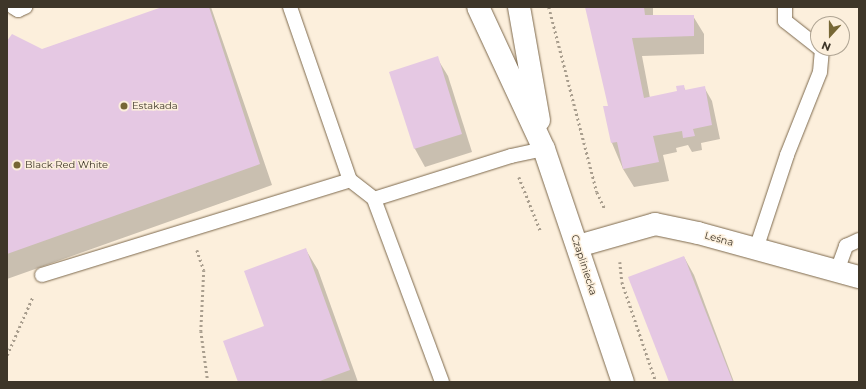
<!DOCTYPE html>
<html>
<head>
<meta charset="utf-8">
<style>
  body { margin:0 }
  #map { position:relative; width:866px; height:389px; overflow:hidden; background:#fcefdc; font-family:Montserrat,sans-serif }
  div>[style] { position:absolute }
  .shadow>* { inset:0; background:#0003 }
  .building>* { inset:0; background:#e5c8e3 }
  .path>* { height:2.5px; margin-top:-1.25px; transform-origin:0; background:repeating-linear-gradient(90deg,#a99e8e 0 2px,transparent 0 5px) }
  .roads { filter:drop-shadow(0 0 1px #7d694d) drop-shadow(0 0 1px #7d694d) }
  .service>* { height:14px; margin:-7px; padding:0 7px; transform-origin:7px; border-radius:7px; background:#fff }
  .minor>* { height:22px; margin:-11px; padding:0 11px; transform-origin:11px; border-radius:11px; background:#fff }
  .tertiary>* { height:22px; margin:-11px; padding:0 11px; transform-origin:11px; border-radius:11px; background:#fff }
  .dots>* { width:11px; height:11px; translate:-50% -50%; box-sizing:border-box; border:2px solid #fcefdc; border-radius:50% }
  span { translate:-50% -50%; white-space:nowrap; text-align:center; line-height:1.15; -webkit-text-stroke:3px #fcefdc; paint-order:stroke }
  .poi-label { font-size:10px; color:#3e3629 }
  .left { translate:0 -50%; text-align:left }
  .street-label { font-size:10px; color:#3e3629 }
  .frame { position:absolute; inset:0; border:8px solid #3e3629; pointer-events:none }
  .north { position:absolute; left:810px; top:16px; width:40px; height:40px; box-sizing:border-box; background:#fcefdc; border:1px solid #b0a594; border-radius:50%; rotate:201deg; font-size:11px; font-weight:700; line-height:16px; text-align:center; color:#3e3629 }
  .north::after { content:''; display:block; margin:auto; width:14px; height:18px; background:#776735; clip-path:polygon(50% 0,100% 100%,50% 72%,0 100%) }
</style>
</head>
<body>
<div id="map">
  <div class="shadow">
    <div style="clip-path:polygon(165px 7px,211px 7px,272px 185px,7px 279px,7px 42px,41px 50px)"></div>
    <div style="clip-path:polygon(586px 7px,653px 7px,653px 16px,693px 16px,704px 34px,704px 54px,642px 56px,650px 98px,678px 92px,683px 86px,686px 91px,704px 87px,712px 101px,720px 139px,701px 143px,702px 150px,692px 152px,688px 145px,676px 148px,677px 152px,663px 155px,669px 181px,634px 187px,623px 169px,612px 143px,604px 107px,610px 106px)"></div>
    <div style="clip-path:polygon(437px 58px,448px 76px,472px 152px,425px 167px,415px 149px,391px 72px)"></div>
    <div style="clip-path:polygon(306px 250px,318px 270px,358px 382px,239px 382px)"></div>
    <div style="clip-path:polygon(684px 257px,694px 275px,734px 382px,670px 382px)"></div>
  </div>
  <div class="building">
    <div style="clip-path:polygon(162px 7px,209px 7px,260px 164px,7px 254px,7px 41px,12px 34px,42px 49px)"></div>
    <div style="clip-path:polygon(585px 7px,644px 7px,645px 15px,694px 15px,694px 36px,632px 38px,644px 98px,677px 91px,676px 86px,684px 85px,685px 90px,705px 86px,712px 125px,693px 129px,695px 136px,683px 138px,682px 131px,653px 136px,659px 162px,623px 169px,617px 142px,611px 143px,603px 106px,608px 106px)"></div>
    <div style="clip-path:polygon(438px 56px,462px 134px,414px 149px,389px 72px)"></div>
    <div style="clip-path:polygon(306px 248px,350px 370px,317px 382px,238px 382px,223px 341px,264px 326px,244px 271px)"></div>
    <div style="clip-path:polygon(684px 256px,733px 382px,669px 382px,628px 277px)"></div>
  </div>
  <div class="path">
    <div style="left:549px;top:7px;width:191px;rotate:75.5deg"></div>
    <div style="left:597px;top:192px;width:19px;rotate:65deg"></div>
    <div style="left:519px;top:177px;width:59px;rotate:68.2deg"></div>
    <div style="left:197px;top:250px;width:21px;rotate:71deg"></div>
    <div style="left:204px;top:270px;width:61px;rotate:92.8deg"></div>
    <div style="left:201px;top:331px;width:51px;rotate:82.2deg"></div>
    <div style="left:620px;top:262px;width:20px;rotate:84deg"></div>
    <div style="left:622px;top:282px;width:106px;rotate:71.2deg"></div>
    <div style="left:7px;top:355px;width:64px;rotate:-66.2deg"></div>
  </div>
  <div class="roads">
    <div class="service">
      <div style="left:13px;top:7px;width:6px;rotate:31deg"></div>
      <div style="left:18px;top:10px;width:8px;rotate:-23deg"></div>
      <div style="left:290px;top:7px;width:183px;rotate:70.9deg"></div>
      <div style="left:350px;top:180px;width:31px;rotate:38deg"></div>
      <div style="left:374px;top:199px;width:144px;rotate:-17.4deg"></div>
      <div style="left:511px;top:156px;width:34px;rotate:-12deg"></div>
      <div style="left:785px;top:7px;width:14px;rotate:90deg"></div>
      <div style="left:785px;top:21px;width:42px;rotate:38.2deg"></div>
      <div style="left:374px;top:199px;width:195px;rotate:69.6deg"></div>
      <div style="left:756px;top:249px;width:99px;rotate:-71.7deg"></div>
      <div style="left:787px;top:155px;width:89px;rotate:-68.3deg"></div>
      <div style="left:820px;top:72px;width:22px;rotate:-85deg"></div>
      <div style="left:822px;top:50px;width:3px;rotate:-135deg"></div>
      <div style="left:837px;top:271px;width:27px;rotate:-70deg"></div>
      <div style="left:846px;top:246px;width:14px;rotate:-25deg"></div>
      <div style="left:42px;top:275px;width:322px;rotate:-17.1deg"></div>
    </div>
    <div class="minor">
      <div style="left:578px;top:246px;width:80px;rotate:-15.9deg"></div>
      <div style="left:655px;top:224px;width:44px;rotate:11.8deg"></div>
      <div style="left:698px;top:233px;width:167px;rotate:15.3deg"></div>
    </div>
    <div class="tertiary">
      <div style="left:478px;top:7px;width:157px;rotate:65.1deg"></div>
      <div style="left:544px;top:149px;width:246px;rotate:71.3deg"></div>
      <div style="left:519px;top:7px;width:115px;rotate:80deg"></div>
    </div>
  </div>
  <div class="dots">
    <div style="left:124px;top:106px;background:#776735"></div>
    <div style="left:17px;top:165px;background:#776735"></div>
  </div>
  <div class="poi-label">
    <span class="left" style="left:132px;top:106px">Estakada</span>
    <span class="left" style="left:25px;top:165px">Black Red White</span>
  </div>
  <div class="street-label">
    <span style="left:719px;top:239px;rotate:15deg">Leśna</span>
    <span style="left:584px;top:265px;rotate:72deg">Czapliniecka</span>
  </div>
  <div class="frame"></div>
  <div class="north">N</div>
</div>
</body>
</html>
